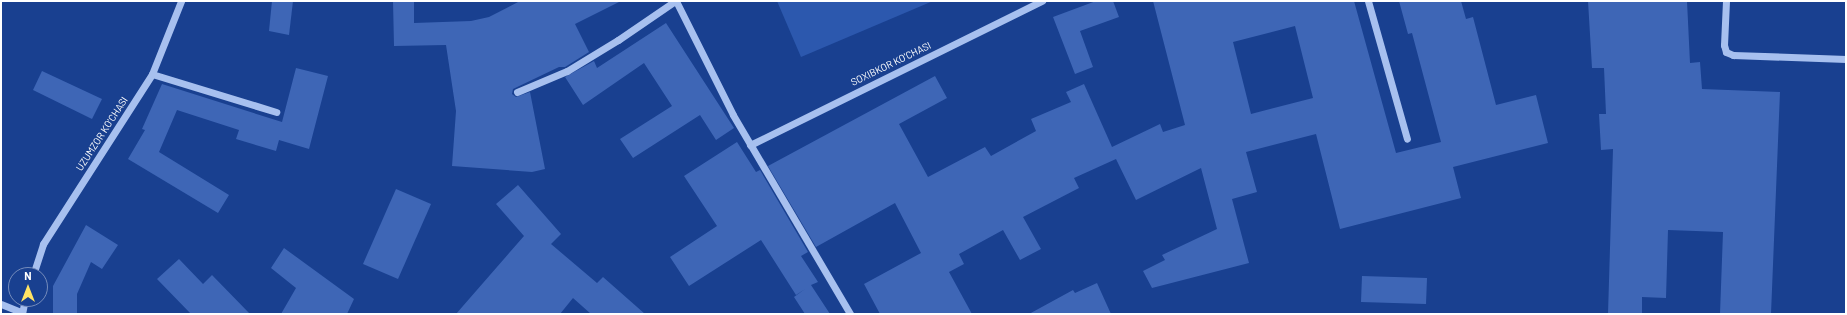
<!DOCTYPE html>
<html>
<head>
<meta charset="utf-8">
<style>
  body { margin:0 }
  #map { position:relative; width:1847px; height:315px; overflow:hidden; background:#194090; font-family:Barlow,sans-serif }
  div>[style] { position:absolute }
  .green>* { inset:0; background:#2c58ae }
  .building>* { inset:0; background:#3e66b6 }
  .minor>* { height:7px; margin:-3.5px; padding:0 3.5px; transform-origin:3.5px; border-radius:3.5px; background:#a7c0ef }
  span { translate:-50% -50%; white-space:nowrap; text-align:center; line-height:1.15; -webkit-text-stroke:3px #194090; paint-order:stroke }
  .street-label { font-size:10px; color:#fff }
  .frame { position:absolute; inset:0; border:2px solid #fff; pointer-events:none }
  .north { position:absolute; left:8px; top:267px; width:40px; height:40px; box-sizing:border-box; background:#194090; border:1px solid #758cbc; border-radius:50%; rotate:0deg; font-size:11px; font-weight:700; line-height:16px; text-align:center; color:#fff }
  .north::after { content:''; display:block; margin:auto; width:14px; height:18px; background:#ffe365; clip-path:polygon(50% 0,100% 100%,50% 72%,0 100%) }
</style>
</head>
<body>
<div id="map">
  <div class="green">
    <div style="clip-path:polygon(777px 1px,933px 1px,801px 57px)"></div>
  </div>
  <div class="building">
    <div style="clip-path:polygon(272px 1px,293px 1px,289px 35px,269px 31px)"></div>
    <div style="clip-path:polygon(393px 1px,414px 1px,414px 23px,471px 21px,489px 17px,520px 1px,621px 1px,575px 24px,589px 52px,565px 67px,559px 67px,513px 89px,512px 94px,516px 97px,530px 92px,545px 169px,532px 172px,452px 166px,456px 111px,446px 45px,394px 46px)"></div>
    <div style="clip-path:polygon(1096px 1px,1113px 1px,1119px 17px,1080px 31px,1093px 67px,1075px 74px,1053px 17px)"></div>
    <div style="clip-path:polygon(evenodd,1153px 1px,1354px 1px,1396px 153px,1441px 142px,1412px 33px,1408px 34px,1399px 1px,1461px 1px,1466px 19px,1473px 17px,1496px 105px,1536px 95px,1548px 143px,1453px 167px,1461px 198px,1340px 229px,1316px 134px,1246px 152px,1257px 192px,1232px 199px,1249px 263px,1152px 288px,1143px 271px,1165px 260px,1162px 255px,1217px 229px,1201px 168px,1136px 200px,1116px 159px,1074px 178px,1079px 188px,1023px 217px,1041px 249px,1020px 260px,1003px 230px,959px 254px,964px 264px,949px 272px,972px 314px,880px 314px,864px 284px,921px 253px,895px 203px,816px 247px,768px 166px,935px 76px,947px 98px,899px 124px,928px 177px,985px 147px,991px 156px,1036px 131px,1031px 119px,1071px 102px,1066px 92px,1084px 84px,1112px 147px,1160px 124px,1163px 132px,1185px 125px,1153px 1px,1295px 26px,1313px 98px,1251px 114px,1233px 42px,1295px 26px)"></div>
    <div style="clip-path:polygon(1588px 1px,1687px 1px,1690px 63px,1700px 62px,1702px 89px,1780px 92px,1771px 314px,1720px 314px,1723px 232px,1668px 230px,1666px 298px,1642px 297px,1642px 314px,1608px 314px,1613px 149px,1601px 150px,1599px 114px,1606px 114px,1604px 68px,1592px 68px)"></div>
    <div style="clip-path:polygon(666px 23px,734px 128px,716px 140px,700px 115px,633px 158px,620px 139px,672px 106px,644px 63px,583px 105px,565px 77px,594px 61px,597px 68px)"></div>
    <div style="clip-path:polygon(296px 68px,328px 76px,309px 149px,279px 140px,276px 151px,236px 139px,239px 130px,177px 110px,159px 152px,229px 195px,218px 213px,128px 159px,145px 130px,142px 129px,162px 84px,282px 122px)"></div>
    <div style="clip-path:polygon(42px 71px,102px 99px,92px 119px,33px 90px)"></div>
    <div style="clip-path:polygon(737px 142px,756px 172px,760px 170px,808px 252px,801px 256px,818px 282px,811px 285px,830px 314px,805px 314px,794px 297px,805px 289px,796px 295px,761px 240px,689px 286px,670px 257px,717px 226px,684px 176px)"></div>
    <div style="clip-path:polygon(518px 185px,561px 234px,551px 244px,597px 283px,603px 277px,645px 314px,591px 314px,573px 298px,560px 314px,456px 314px,524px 236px,496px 204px)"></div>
    <div style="clip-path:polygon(396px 189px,431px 204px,398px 279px,363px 264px)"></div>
    <div style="clip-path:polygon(86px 225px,118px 245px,102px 269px,91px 262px,77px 294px,77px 314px,53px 314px,53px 286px)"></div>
    <div style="clip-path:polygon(284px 248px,354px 299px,347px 314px,281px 314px,296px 288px,271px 268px)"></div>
    <div style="clip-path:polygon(179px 259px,203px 284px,212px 275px,250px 314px,191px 314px,157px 279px)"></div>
    <div style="clip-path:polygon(1362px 276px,1427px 278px,1426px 304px,1361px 302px)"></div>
    <div style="clip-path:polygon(1097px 283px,1111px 314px,1029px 314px,1073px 290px,1075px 293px)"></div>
  </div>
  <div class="minor">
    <div style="left:676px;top:1px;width:127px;rotate:63.4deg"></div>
    <div style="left:733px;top:115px;width:231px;rotate:59.5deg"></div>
    <div style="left:1368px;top:1px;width:143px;rotate:74.2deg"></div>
    <div style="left:1726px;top:1px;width:44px;rotate:92.6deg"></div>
    <div style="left:1724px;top:45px;width:7px;rotate:74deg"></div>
    <div style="left:1726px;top:52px;width:8px;rotate:23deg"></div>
    <div style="left:1733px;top:55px;width:113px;rotate:2deg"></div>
    <div style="left:152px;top:74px;width:130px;rotate:17deg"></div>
    <div style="left:517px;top:92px;width:54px;rotate:-22.8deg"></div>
    <div style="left:567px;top:71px;width:60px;rotate:-31.3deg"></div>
    <div style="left:618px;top:40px;width:69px;rotate:-34.4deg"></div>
    <div style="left:750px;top:145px;width:326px;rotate:-26.3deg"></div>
    <div style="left:33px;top:275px;width:33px;rotate:-72deg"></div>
    <div style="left:43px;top:244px;width:202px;rotate:-57.3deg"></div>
    <div style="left:152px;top:74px;width:79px;rotate:-68.3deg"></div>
    <div style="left:1px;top:304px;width:22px;rotate:22deg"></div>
    <div style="left:22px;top:314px;width:15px;rotate:-79deg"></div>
  </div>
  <div class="street-label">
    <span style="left:891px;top:64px;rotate:-26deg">SOXIBKOR KO'CHASI</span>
    <span style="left:102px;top:134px;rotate:-57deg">UZUMZOR KO'CHASI</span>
  </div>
  <div class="frame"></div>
  <div class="north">N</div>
</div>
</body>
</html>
